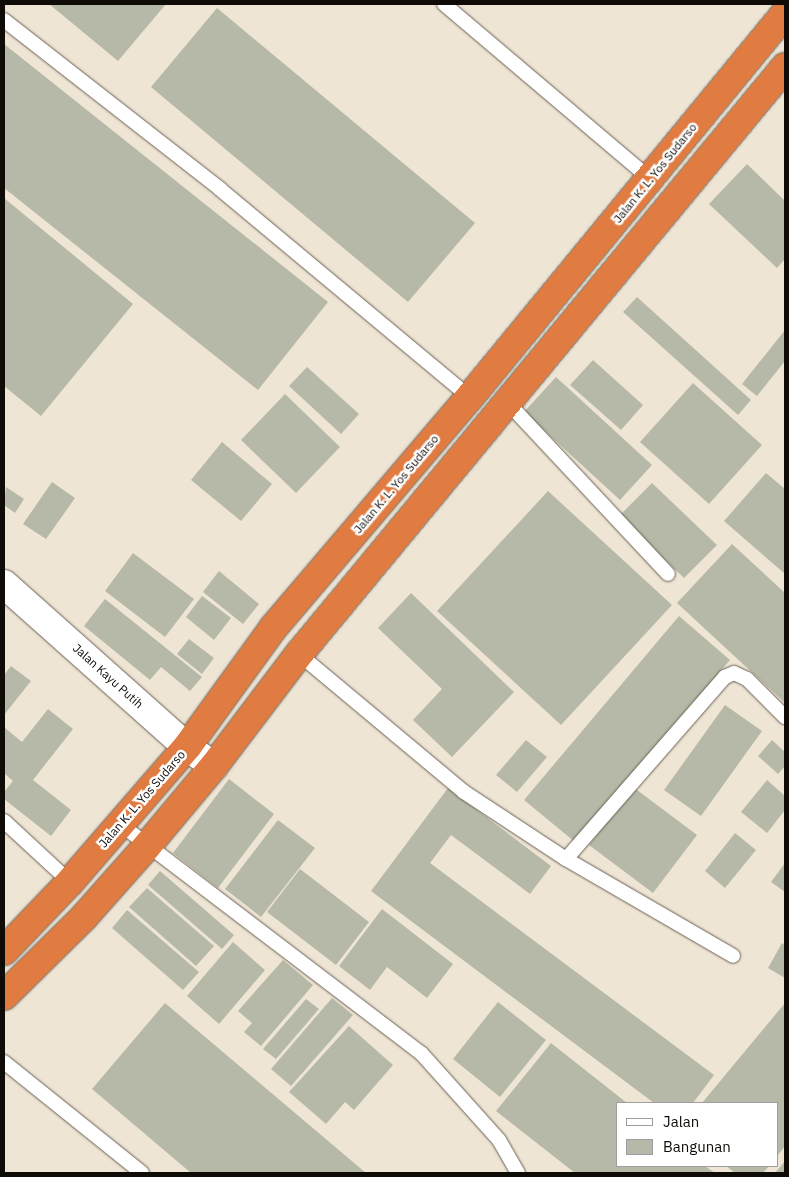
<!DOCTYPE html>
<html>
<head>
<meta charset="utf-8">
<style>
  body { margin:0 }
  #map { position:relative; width:789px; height:1177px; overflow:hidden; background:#efe5d5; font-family:"IBM Plex Sans",sans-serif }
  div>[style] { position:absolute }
  .building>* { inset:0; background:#b7b9a8 }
  .roads { filter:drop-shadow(0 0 1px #6b6154) drop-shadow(0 0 1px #6b6154) }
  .service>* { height:14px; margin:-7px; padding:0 7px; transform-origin:7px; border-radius:7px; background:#fff }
  .tertiary>* { height:28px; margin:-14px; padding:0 14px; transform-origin:14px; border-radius:14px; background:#fff }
  .trunk>* { height:28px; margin:-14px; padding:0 14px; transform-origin:14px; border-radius:14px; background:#e07c42 }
  span { translate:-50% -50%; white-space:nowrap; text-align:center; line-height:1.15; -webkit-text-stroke:5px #fff; paint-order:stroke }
  .street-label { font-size:12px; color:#0f0c07 }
  .frame { position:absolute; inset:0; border:5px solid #0f0c07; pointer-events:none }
  .legend { position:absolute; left:616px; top:1102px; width:162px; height:65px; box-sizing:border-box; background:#fff; border:1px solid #9f9e9c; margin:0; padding:6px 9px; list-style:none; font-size:15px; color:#0f0c07 }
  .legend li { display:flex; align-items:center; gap:10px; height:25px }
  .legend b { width:25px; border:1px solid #9f9e9c }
</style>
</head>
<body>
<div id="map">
  <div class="building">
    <div style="clip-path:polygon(49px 4px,166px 4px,118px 61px)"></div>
    <div style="clip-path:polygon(217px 8px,475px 223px,408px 302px,151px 87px)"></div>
    <div style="clip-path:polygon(4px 44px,328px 302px,258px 390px,4px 188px)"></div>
    <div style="clip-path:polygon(747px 164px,785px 201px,785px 259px,777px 268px,709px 204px)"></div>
    <div style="clip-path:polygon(4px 198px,133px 304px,41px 416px,4px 386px)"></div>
    <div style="clip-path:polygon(637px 297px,751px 400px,738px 415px,623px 312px)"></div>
    <div style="clip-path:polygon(785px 330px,785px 361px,757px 396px,742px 384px)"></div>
    <div style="clip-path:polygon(593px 360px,643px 405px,621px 430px,570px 385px)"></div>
    <div style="clip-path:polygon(307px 367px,359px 414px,341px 434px,289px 386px)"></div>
    <div style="clip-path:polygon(556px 377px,652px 465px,620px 500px,524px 412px)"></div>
    <div style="clip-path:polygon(693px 383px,762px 445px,709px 504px,640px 442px)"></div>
    <div style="clip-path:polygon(285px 394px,340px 447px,296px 493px,241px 440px)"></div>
    <div style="clip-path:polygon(222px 442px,272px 484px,241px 521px,191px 480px)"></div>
    <div style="clip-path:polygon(766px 473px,785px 489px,785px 574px,724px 521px)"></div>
    <div style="clip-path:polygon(52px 482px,75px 498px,46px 539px,23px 524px)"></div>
    <div style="clip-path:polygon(652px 483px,717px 545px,684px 578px,619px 516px)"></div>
    <div style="clip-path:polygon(6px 487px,24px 499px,15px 513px,4px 505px)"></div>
    <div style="clip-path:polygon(548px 491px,672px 605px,561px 725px,437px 611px)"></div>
    <div style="clip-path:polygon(732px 544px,785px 593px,785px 703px,677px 603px)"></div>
    <div style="clip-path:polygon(133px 553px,194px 599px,165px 637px,105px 591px)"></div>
    <div style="clip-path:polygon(219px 571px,259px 604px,243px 624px,203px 592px)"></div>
    <div style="clip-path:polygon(411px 593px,514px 692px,452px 757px,413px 720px,442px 689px,378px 628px)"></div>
    <div style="clip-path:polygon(202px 596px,231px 618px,214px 640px,186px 617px)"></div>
    <div style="clip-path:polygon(105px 599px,202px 677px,190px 691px,161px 667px,150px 680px,84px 626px)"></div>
    <div style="clip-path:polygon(679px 616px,730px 660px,575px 842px,524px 800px)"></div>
    <div style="clip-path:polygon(189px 639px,214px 658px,202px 674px,177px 654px)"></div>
    <div style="clip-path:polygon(11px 666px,31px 681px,4px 715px,4px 675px)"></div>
    <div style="clip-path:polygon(725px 705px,762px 731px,701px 816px,664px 790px)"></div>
    <div style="clip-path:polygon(48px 709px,73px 729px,33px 780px,71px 810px,51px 836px,4px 799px,4px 792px,13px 781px,4px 773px,4px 727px,22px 742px)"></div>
    <div style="clip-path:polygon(526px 740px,547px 757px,517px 792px,496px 775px)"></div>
    <div style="clip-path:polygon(772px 740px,785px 752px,785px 766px,778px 774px,758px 756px)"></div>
    <div style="clip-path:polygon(229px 779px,274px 814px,218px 888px,173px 853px)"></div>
    <div style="clip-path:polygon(767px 780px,785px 796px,785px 810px,767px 833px,741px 812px)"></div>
    <div style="clip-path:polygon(633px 787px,697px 835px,653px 893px,589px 845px)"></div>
    <div style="clip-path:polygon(448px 788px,551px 866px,530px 894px,451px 835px,430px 863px,714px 1075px,693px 1103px,654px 1103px,371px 891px)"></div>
    <div style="clip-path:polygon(278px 820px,315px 848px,261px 917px,225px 889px)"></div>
    <div style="clip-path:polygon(735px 833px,756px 850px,725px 888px,705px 871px)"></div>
    <div style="clip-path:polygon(785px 863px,785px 892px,771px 882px)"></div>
    <div style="clip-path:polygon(300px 869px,369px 922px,336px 965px,267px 912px)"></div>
    <div style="clip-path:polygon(160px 871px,234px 935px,222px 949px,148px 885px)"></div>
    <div style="clip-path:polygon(147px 888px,214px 946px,196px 966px,129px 907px)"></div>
    <div style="clip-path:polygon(382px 909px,453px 964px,427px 998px,387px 967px,370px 990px,339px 966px)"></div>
    <div style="clip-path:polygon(127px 910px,199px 972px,183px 990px,112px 928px)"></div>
    <div style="clip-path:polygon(233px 942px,265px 970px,219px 1024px,187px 996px)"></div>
    <div style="clip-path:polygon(782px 943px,785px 945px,785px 978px,768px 968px)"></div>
    <div style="clip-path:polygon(283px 960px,313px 985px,261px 1046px,244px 1032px,252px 1023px,238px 1011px)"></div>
    <div style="clip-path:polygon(332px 998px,353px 1015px,291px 1086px,271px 1069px)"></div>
    <div style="clip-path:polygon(306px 999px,319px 1009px,276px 1059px,263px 1049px)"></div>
    <div style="clip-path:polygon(498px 1002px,546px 1040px,500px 1097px,453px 1059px)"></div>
    <div style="clip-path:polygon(165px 1003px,366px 1173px,191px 1173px,92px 1089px)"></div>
    <div style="clip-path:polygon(785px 1003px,785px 1146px,778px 1155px,778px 1103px,702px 1103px)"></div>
    <div style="clip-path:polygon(349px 1026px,393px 1065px,354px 1110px,345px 1102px,326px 1124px,289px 1092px)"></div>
    <div style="clip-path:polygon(551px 1043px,627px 1103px,618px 1103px,618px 1166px,705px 1166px,715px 1173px,575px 1173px,496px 1111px)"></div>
    <div style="clip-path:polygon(785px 1161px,785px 1173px,775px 1173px)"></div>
    <div style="clip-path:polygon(726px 1166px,769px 1166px,763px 1173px,735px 1173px)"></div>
  </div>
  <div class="roads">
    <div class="service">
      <div style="left:444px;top:4px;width:270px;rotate:40.3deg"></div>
      <div style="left:4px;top:20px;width:274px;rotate:38deg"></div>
      <div style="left:220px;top:189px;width:325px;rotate:39.8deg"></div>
      <div style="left:508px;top:403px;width:234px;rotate:46.9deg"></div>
      <div style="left:299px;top:654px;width:215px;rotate:39.9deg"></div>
      <div style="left:464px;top:792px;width:122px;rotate:33.3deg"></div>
      <div style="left:566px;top:859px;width:242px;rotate:-48.9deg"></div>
      <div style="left:725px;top:677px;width:10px;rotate:-24deg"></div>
      <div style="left:734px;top:673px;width:14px;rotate:25deg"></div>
      <div style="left:747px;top:679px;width:54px;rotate:45deg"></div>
      <div style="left:4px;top:821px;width:90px;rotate:42.7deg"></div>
      <div style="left:120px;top:824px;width:378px;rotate:37.3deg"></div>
      <div style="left:421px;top:1053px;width:117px;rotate:48.1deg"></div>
      <div style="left:499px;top:1140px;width:38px;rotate:60deg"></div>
      <div style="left:566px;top:859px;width:193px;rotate:30.1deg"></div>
      <div style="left:4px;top:1062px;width:177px;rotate:38.8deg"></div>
    </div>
    <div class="tertiary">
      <div style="left:4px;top:584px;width:245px;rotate:41.7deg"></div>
      <div style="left:187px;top:747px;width:33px;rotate:35deg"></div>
    </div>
    <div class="trunk">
      <div style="left:4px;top:951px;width:95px;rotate:-46.3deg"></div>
      <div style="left:70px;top:882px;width:179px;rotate:-49.1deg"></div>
      <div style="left:187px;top:747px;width:148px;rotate:-54.1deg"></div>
      <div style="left:274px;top:627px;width:302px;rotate:-49.6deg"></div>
      <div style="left:470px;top:397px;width:496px;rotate:-50.6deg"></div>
      <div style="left:4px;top:996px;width:112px;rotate:-44.6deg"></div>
      <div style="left:84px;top:917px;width:95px;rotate:-48.4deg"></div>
      <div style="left:147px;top:846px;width:104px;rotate:-50.1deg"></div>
      <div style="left:214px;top:766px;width:141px;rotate:-52.8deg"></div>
      <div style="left:299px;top:654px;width:762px;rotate:-50.38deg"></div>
    </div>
  </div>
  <div class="street-label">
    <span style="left:655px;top:173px;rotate:-51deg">Jalan K. L. Yos Sudarso</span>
    <span style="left:396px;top:484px;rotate:-50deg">Jalan K. L. Yos Sudarso</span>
    <span style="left:108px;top:676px;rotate:42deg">Jalan Kayu Putih</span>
    <span style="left:142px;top:799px;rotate:-49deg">Jalan K. L. Yos Sudarso</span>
  </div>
  <div class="frame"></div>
  <ul class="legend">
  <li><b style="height:6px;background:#fff"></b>Jalan</li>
  <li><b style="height:14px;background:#b7b9a8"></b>Bangunan</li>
  </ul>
</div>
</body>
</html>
